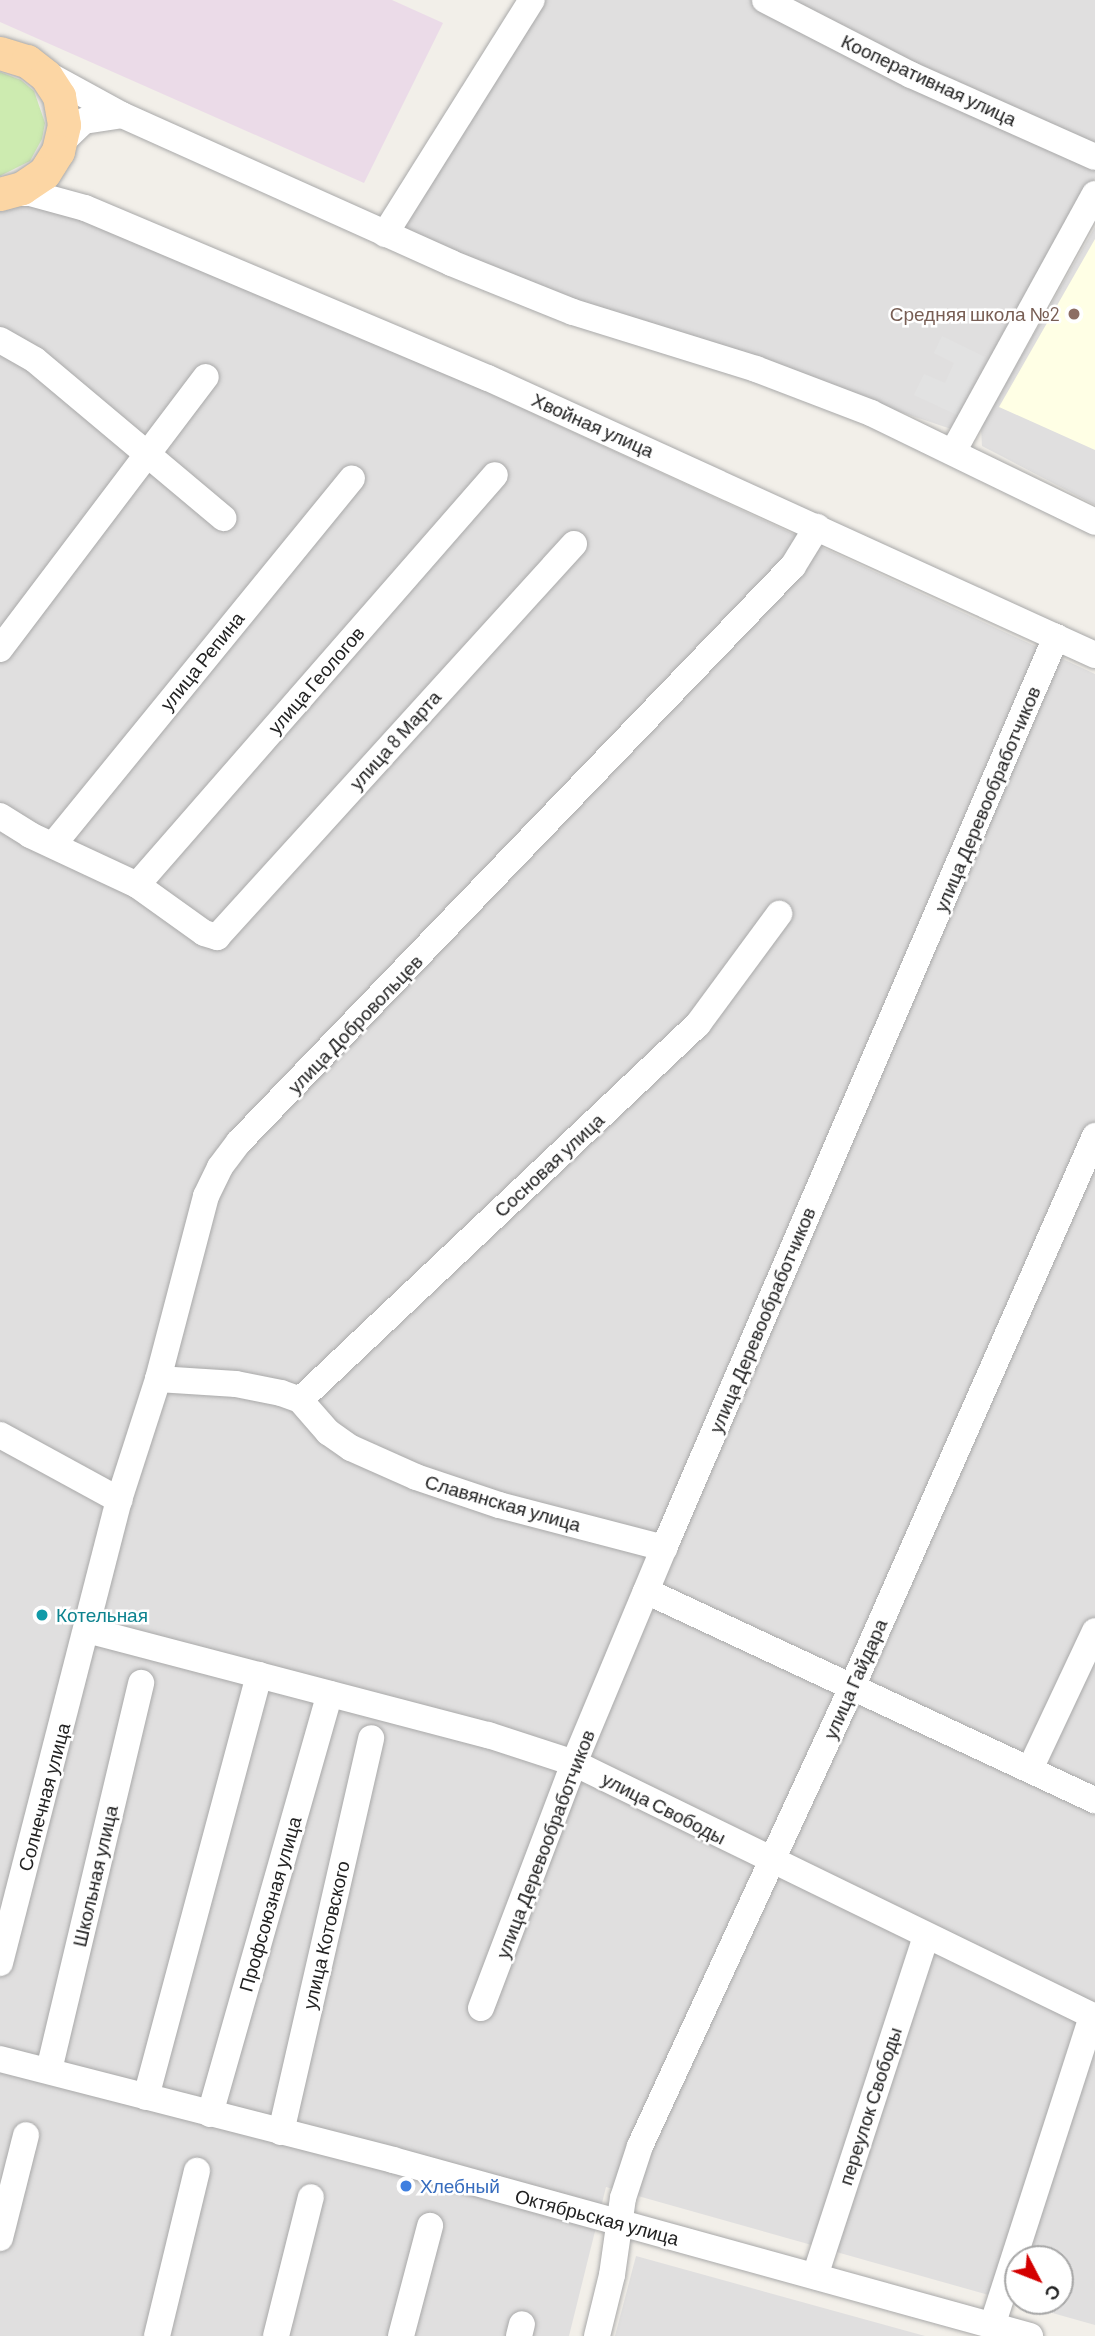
<!DOCTYPE html>
<html>
<head>
<meta charset="utf-8">
<style>
  body { margin:0 }
  #map { position:relative; width:1095px; height:2336px; overflow:hidden; background:#f2efe9; font-family:Barlow,sans-serif }
  div>[style] { position:absolute }
  .residential>* { inset:0; background:#e0dfdf }
  .industrial>* { inset:0; background:#ebdbe8 }
  .education>* { inset:0; background:#ffffe5 }
  .grass>* { inset:0; background:#cdebb0 }
  .parking>* { inset:0; background:#e2e2e2 }
  .roads { filter:drop-shadow(0 0 2px #a9a9a9) drop-shadow(0 0 2px #a9a9a9) }
  .minor>* { height:26px; margin:-13px; padding:0 13px; transform-origin:13px; border-radius:13px; background:#fff }
  .major>* { height:33px; margin:-16.5px; padding:0 16.5px; transform-origin:16.5px; border-radius:16.5px; background:#fcd6a4 }
  .dots>* { width:19px; height:19px; translate:-50% -50%; box-sizing:border-box; border:4px solid #fff; border-radius:50% }
  span { translate:-50% -50%; white-space:nowrap; text-align:center; line-height:1.15; -webkit-text-stroke:5px #fff; paint-order:stroke }
  .street-label { font-size:19px; color:#222 }
  .education-label { font-size:19px; color:#785e54 }
  .right { translate:-100% -50%; text-align:right }
  .culture-label { font-size:19px; color:#0d838f }
  .left { translate:0 -50%; text-align:left }
  .shop-label { font-size:19px; color:#366cbe }
  .north { position:absolute; left:1004px; top:2245px; width:70px; height:70px; box-sizing:border-box; background:#fff; border:2px solid #a7a7a7; border-radius:50%; rotate:132deg; font-size:19px; font-weight:700; line-height:28px; text-align:center; color:#222 }
  .north::after { content:''; display:block; margin:auto; width:24px; height:32px; background:#d40000; clip-path:polygon(50% 0,100% 100%,50% 72%,0 100%) }
</style>
</head>
<body>
<div id="map">
  <div class="residential">
    <div style="clip-path:polygon(541px 0,1095px 0,1095px 178px,954px 430px,555px 296px,403px 228px)"></div>
    <div style="clip-path:polygon(evenodd,12px 204px,61px 210px,474px 386px,1095px 674px,1095px 2325px,606px 2187px,569px 2336px,0 2336px,0 206px,12px 204px,1018px 2259px,1060px 2259px,1060px 2301px,1018px 2301px,1018px 2259px)"></div>
    <div style="clip-path:polygon(1095px 227px,1095px 505px,982px 446px,981px 427px)"></div>
    <div style="clip-path:polygon(636px 2256px,925px 2336px,615px 2336px)"></div>
  </div>
  <div class="industrial">
    <div style="clip-path:polygon(0 0,392px 0,443px 23px,364px 183px,0 22px)"></div>
  </div>
  <div class="education">
    <div style="clip-path:polygon(1095px 239px,1095px 450px,999px 407px)"></div>
  </div>
  <div class="grass">
    <div style="clip-path:polygon(0 72px,21px 80px,34px 91px,45px 123px,42px 139px,30px 161px,0 176px)"></div>
  </div>
  <div class="parking">
    <div style="clip-path:polygon(942px 336px,985px 357px,957px 415px,914px 395px,924px 374px,945px 383px,954px 363px,934px 353px)"></div>
  </div>
  <div class="roads">
    <div class="minor">
      <div style="left:765px;top:0;width:164px;rotate:27.2deg"></div>
      <div style="left:911px;top:75px;width:201px;rotate:24deg"></div>
      <div style="left:43px;top:72px;width:90px;rotate:28.6deg"></div>
      <div style="left:122px;top:115px;width:361px;rotate:24.2deg"></div>
      <div style="left:451px;top:263px;width:131px;rotate:21.9deg"></div>
      <div style="left:573px;top:312px;width:192px;rotate:17.3deg"></div>
      <div style="left:756px;top:369px;width:123px;rotate:20.9deg"></div>
      <div style="left:871px;top:413px;width:249px;rotate:25.9deg"></div>
      <div style="left:61px;top:143px;width:32px;rotate:-44deg"></div>
      <div style="left:84px;top:121px;width:38px;rotate:-9deg"></div>
      <div style="left:7px;top:193px;width:23px"></div>
      <div style="left:30px;top:193px;width:57px;rotate:15.3deg"></div>
      <div style="left:85px;top:208px;width:437px;rotate:22.9deg"></div>
      <div style="left:488px;top:378px;width:667px;rotate:24.53deg"></div>
      <div style="left:385px;top:234px;width:276px;rotate:-57.9deg"></div>
      <div style="left:0;top:340px;width:40px;rotate:29.7deg"></div>
      <div style="left:35px;top:360px;width:246px;rotate:40deg"></div>
      <div style="left:954px;top:450px;width:292px;rotate:-61.2deg"></div>
      <div style="left:0;top:649px;width:341px;rotate:-52.9deg"></div>
      <div style="left:0;top:816px;width:36px;rotate:32deg"></div>
      <div style="left:30px;top:835px;width:118px;rotate:25deg"></div>
      <div style="left:137px;top:885px;width:82px;rotate:35.6deg"></div>
      <div style="left:204px;top:933px;width:14px;rotate:17deg"></div>
      <div style="left:217px;top:937px;width:531px;rotate:-47.75deg"></div>
      <div style="left:53px;top:845px;width:473px;rotate:-50.8deg"></div>
      <div style="left:137px;top:885px;width:544px;rotate:-48.87deg"></div>
      <div style="left:158px;top:1379px;width:78px;rotate:3.7deg"></div>
      <div style="left:236px;top:1384px;width:46px;rotate:11.3deg"></div>
      <div style="left:281px;top:1393px;width:20px;rotate:20deg"></div>
      <div style="left:300px;top:1400px;width:43px;rotate:48.8deg"></div>
      <div style="left:328px;top:1432px;width:28px;rotate:35deg"></div>
      <div style="left:351px;top:1448px;width:71px;rotate:24deg"></div>
      <div style="left:416px;top:1477px;width:88px;rotate:18.6deg"></div>
      <div style="left:499px;top:1505px;width:171px;rotate:14.6deg"></div>
      <div style="left:300px;top:1400px;width:548px;rotate:-43.37deg"></div>
      <div style="left:698px;top:1024px;width:137px;rotate:-53.6deg"></div>
      <div style="left:0;top:1435px;width:136px;rotate:28.6deg"></div>
      <div style="left:646px;top:1591px;width:495px;rotate:25deg"></div>
      <div style="left:87px;top:1630px;width:415px;rotate:14.7deg"></div>
      <div style="left:488px;top:1735px;width:90px;rotate:18deg"></div>
      <div style="left:574px;top:1763px;width:580px;rotate:25.99deg"></div>
      <div style="left:1031px;top:1767px;width:150px;rotate:-64.8deg"></div>
      <div style="left:0;top:1963px;width:478px;rotate:-75.6deg"></div>
      <div style="left:119px;top:1500px;width:127px;rotate:-72.1deg"></div>
      <div style="left:158px;top:1379px;width:189px;rotate:-75.3deg"></div>
      <div style="left:206px;top:1196px;width:32px;rotate:-64deg"></div>
      <div style="left:220px;top:1167px;width:31px;rotate:-53deg"></div>
      <div style="left:239px;top:1142px;width:799px;rotate:-46.12deg"></div>
      <div style="left:793px;top:566px;width:46px;rotate:-58.4deg"></div>
      <div style="left:481px;top:2008px;width:262px;rotate:-69.2deg"></div>
      <div style="left:574px;top:1763px;width:233px;rotate:-67.3deg"></div>
      <div style="left:664px;top:1548px;width:992px;rotate:-66.72deg"></div>
      <div style="left:0;top:2059px;width:406px;rotate:14.4deg"></div>
      <div style="left:393px;top:2160px;width:661px;rotate:15.45deg"></div>
      <div style="left:49px;top:2070px;width:398px;rotate:-76.6deg"></div>
      <div style="left:146px;top:2097px;width:437px;rotate:-75deg"></div>
      <div style="left:210px;top:2114px;width:437px;rotate:-74.1deg"></div>
      <div style="left:281px;top:2132px;width:404px;rotate:-77.1deg"></div>
      <div style="left:0;top:2238px;width:106px;rotate:-75.8deg"></div>
      <div style="left:815px;top:2276px;width:358px;rotate:-71.9deg"></div>
      <div style="left:992px;top:2326px;width:326px;rotate:-72.1deg"></div>
      <div style="left:157px;top:2336px;width:170px;rotate:-76.4deg"></div>
      <div style="left:276px;top:2336px;width:143px;rotate:-75.9deg"></div>
      <div style="left:401px;top:2336px;width:114px;rotate:-75.2deg"></div>
      <div style="left:519px;top:2336px;width:12px;rotate:-76deg"></div>
      <div style="left:597px;top:2336px;width:63px;rotate:-76.2deg"></div>
      <div style="left:612px;top:2275px;width:78px;rotate:-81.9deg"></div>
      <div style="left:623px;top:2198px;width:55px;rotate:-71.9deg"></div>
      <div style="left:640px;top:2146px;width:508px;rotate:-65.2deg"></div>
      <div style="left:853px;top:1685px;width:600px;rotate:-66.21deg"></div>
    </div>
    <div class="major">
      <div style="left:0;top:53px;width:28px;rotate:17deg"></div>
      <div style="left:27px;top:61px;width:24px;rotate:38deg"></div>
      <div style="left:46px;top:76px;width:24px;rotate:57deg"></div>
      <div style="left:59px;top:96px;width:29px;rotate:80deg"></div>
      <div style="left:64px;top:125px;width:27px;rotate:103deg"></div>
      <div style="left:58px;top:151px;width:26px;rotate:122deg"></div>
      <div style="left:44px;top:173px;width:27px;rotate:146deg"></div>
      <div style="left:22px;top:188px;width:23px;rotate:165deg"></div>
    </div>
  </div>
  <div class="dots">
    <div style="left:1074px;top:314px;background:#8d6e63"></div>
    <div style="left:42px;top:1615px;background:#0f9aa8"></div>
    <div style="left:406px;top:2186px;background:#3f7fe0"></div>
  </div>
  <div class="street-label">
    <span style="left:929px;top:80px;rotate:25deg">Кооперативная улица</span>
    <span style="left:593px;top:425px;rotate:24deg">Хвойная улица</span>
    <span style="left:202px;top:661px;rotate:-51deg">улица Репина</span>
    <span style="left:316px;top:680px;rotate:-49deg">улица Геологов</span>
    <span style="left:395px;top:740px;rotate:-48deg">улица 8 Марта</span>
    <span style="left:987px;top:799px;rotate:-67deg">улица Деревообработчиков</span>
    <span style="left:355px;top:1024px;rotate:-46deg">улица Добровольцев</span>
    <span style="left:549px;top:1165px;rotate:-43deg">Сосновая улица</span>
    <span style="left:762px;top:1320px;rotate:-67deg">улица Деревообработчиков</span>
    <span style="left:503px;top:1503px;rotate:16deg">Славянская улица</span>
    <span style="left:855px;top:1679px;rotate:-66deg">улица Гайдара</span>
    <span style="left:44px;top:1797px;rotate:-75deg">Солнечная улица</span>
    <span style="left:664px;top:1808px;rotate:27deg">улица Свободы</span>
    <span style="left:545px;top:1844px;rotate:-69deg">улица Деревообработчиков</span>
    <span style="left:95px;top:1876px;rotate:-77deg">Школьная улица</span>
    <span style="left:270px;top:1904px;rotate:-74deg">Профсоюзная улица</span>
    <span style="left:326px;top:1935px;rotate:-77deg">улица Котовского</span>
    <span style="left:870px;top:2106px;rotate:-72deg">переулок Свободы</span>
    <span style="left:597px;top:2217px;rotate:15deg">Октябрьская улица</span>
  </div>
  <div class="education-label">
    <span class="right" style="left:1060px;top:314px">Средняя школа №2</span>
  </div>
  <div class="culture-label">
    <span class="left" style="left:56px;top:1615px">Котельная</span>
  </div>
  <div class="shop-label">
    <span class="left" style="left:420px;top:2186px">Хлебный</span>
  </div>
  <div class="north">С</div>
</div>
</body>
</html>
